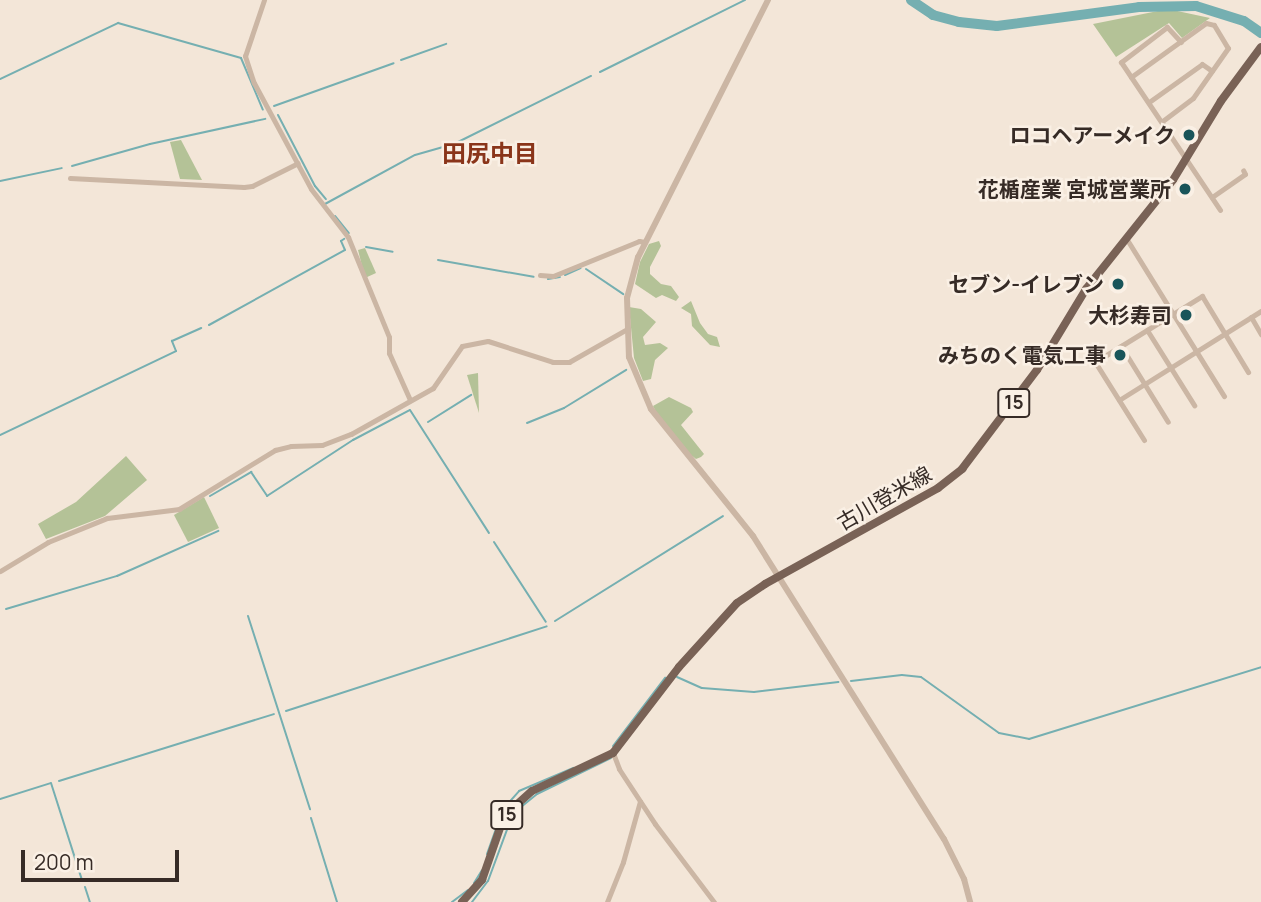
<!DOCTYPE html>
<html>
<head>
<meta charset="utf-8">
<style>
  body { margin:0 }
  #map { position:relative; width:1261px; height:902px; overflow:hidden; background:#f3e6d8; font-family:Manrope,"Noto Sans JP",sans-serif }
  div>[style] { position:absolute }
  .green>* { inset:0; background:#b4c297 }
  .stream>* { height:2px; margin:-1px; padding:0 1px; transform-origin:1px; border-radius:1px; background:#75afb1 }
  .river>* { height:10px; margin:-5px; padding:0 5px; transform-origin:5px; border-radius:5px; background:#75afb1 }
  .minor>* { height:5px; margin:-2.5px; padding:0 2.5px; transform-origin:2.5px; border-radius:2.5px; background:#cbb6a4 }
  .tertiary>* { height:6px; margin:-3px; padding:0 3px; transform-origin:3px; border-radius:3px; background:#cbb6a4 }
  .primary>* { height:8px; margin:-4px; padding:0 4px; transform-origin:4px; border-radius:4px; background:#796256 }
  .dots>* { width:19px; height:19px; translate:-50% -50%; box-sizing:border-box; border:4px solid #faf0e5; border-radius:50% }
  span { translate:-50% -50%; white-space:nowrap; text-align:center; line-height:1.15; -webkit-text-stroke:5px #faf0e5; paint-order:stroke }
  .shield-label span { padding:2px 5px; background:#faf0e5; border:2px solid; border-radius:5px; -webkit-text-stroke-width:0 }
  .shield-label { font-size:19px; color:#362b26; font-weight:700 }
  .poi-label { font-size:21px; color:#362b26; font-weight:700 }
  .right { translate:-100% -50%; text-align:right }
  .street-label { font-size:21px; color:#362b26 }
  .quarter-label { font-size:24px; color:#8a351a; font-weight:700 }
  .scale { position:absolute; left:21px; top:850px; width:158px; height:32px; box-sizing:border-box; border:4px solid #362b26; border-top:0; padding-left:9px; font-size:21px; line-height:24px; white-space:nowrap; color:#362b26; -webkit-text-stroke:5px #faf0e5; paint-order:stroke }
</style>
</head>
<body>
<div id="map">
  <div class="green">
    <div style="clip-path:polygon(1168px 9px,1210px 18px,1182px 38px,1169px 23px,1116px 57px,1093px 24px)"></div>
    <div style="clip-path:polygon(181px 140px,202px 180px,180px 179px,170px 142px)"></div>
    <div style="clip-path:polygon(659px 241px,661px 246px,650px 267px,650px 274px,661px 284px,671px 286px,679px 297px,676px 301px,662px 295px,656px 298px,635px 284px,640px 262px,649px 244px)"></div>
    <div style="clip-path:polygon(365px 248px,376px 273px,365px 278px,358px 250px)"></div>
    <div style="clip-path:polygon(691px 301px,700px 323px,708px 334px,717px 337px,720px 347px,710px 345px,692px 326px,691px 314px,681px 308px)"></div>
    <div style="clip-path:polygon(629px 307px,641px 309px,656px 322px,643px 337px,645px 345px,660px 343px,668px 348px,655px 360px,651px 379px,643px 381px,634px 358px)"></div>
    <div style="clip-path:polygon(478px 373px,479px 413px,467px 375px)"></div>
    <div style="clip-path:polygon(669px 397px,691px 408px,693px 412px,681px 425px,704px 454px,701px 457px,696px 459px,691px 455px,656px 412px,653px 406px)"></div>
    <div style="clip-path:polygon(126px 456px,147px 480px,105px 516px,46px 539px,38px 524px,76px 502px)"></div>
    <div style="clip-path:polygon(204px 497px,219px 528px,188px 542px,174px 515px)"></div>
  </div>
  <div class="stream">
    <div style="left:401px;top:60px;width:48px;rotate:-19.6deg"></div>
    <div style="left:600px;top:72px;width:162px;rotate:-26.4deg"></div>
    <div style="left:0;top:79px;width:131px;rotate:-25.4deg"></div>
    <div style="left:118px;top:23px;width:128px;rotate:15.9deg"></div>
    <div style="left:241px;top:58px;width:56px;rotate:67.1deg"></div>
    <div style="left:274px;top:106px;width:127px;rotate:-19.7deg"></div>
    <div style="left:278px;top:115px;width:80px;rotate:62.5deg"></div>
    <div style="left:315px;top:186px;width:17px;rotate:50deg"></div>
    <div style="left:72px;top:166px;width:81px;rotate:-15.8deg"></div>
    <div style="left:150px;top:144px;width:118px;rotate:-12.3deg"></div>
    <div style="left:0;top:181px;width:63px;rotate:-11.8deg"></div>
    <div style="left:325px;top:204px;width:102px;rotate:-28.6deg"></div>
    <div style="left:415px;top:155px;width:41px;rotate:-15.8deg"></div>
    <div style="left:454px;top:144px;width:153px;rotate:-26.4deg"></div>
    <div style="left:335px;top:216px;width:22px;rotate:51deg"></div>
    <div style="left:366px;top:247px;width:27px;rotate:10deg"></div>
    <div style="left:438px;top:260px;width:97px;rotate:10deg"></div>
    <div style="left:586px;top:269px;width:45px;rotate:34deg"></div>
    <div style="left:565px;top:275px;width:17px;rotate:-24deg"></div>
    <div style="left:548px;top:279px;width:12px;rotate:-9deg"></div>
    <div style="left:209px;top:325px;width:155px;rotate:-28.9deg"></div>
    <div style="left:345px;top:250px;width:10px;rotate:-114deg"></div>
    <div style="left:341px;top:241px;width:4px;rotate:-34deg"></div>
    <div style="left:428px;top:422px;width:51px;rotate:-32.1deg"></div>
    <div style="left:527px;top:423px;width:40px;rotate:-22deg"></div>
    <div style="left:564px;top:408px;width:73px;rotate:-31.5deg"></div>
    <div style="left:0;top:435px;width:195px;rotate:-25.5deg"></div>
    <div style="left:176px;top:351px;width:11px;rotate:-112deg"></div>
    <div style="left:172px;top:341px;width:32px;rotate:-24deg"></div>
    <div style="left:210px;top:496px;width:48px;rotate:-30.3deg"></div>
    <div style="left:251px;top:472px;width:29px;rotate:56deg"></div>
    <div style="left:267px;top:496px;width:103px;rotate:-33.1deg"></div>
    <div style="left:353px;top:440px;width:64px;rotate:-27.8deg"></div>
    <div style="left:410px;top:410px;width:146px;rotate:57.3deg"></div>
    <div style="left:494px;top:542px;width:95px;rotate:57deg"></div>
    <div style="left:6px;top:609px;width:116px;rotate:-16.6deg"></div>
    <div style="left:117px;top:576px;width:111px;rotate:-24deg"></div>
    <div style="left:248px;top:616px;width:203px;rotate:72.2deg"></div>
    <div style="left:555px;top:621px;width:198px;rotate:-32deg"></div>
    <div style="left:677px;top:677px;width:27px;rotate:24deg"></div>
    <div style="left:702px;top:688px;width:52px;rotate:4.4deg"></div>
    <div style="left:754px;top:692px;width:85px;rotate:-6.8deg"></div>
    <div style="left:851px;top:681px;width:51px;rotate:-6.7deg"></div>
    <div style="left:902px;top:675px;width:19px;rotate:6deg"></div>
    <div style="left:921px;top:677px;width:96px;rotate:35.7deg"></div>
    <div style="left:999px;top:733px;width:31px;rotate:11deg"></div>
    <div style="left:1029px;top:739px;width:243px;rotate:-17.2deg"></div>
    <div style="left:286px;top:711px;width:274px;rotate:-18deg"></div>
    <div style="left:613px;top:746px;width:86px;rotate:-52.6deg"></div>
    <div style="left:59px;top:781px;width:225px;rotate:-17.3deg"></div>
    <div style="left:0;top:799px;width:53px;rotate:-17.4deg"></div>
    <div style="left:51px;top:783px;width:102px;rotate:72.3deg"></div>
    <div style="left:311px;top:818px;width:88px;rotate:72.8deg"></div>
    <div style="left:487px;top:854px;width:48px;rotate:-70.4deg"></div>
    <div style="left:503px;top:809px;width:24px;rotate:-48deg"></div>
    <div style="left:519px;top:791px;width:59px;rotate:-23.1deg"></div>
    <div style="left:474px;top:883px;width:15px;rotate:-58deg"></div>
    <div style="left:85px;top:887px;width:16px;rotate:72deg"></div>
    <div style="left:452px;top:902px;width:20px;rotate:-37deg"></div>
    <div style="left:472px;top:902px;width:26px;rotate:-53deg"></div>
    <div style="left:488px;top:881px;width:58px;rotate:-69.7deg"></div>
    <div style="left:508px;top:827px;width:24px;rotate:-57deg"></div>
    <div style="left:521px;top:807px;width:21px;rotate:-39deg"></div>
    <div style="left:537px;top:794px;width:82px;rotate:-25.9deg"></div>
  </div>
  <div class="river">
    <div style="left:911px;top:0;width:27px;rotate:34deg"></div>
    <div style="left:933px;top:15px;width:27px;rotate:15deg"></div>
    <div style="left:959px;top:22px;width:38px;rotate:6deg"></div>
    <div style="left:997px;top:26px;width:143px;rotate:-7.6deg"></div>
    <div style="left:1139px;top:7px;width:57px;rotate:-1deg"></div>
    <div style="left:1196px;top:6px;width:50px;rotate:17.4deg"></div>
    <div style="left:1244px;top:21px;width:21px;rotate:35deg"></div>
  </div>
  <div class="minor">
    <div style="left:264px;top:0;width:59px;rotate:108.7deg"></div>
    <div style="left:245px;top:56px;width:28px;rotate:72deg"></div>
    <div style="left:254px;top:83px;width:120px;rotate:61.7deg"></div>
    <div style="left:311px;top:189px;width:61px;rotate:52.4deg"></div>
    <div style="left:348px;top:237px;width:108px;rotate:67.7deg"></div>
    <div style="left:389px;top:337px;width:16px;rotate:90deg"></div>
    <div style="left:389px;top:353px;width:51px;rotate:65.9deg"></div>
    <div style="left:1181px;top:42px;width:21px;rotate:-133deg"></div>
    <div style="left:1167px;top:27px;width:58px;rotate:142.7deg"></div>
    <div style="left:1121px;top:62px;width:178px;rotate:56.2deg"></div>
    <div style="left:1131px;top:77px;width:92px;rotate:-35.8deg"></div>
    <div style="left:1206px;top:23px;width:8px;rotate:14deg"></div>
    <div style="left:1214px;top:25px;width:27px;rotate:59deg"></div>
    <div style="left:1228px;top:48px;width:61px;rotate:125deg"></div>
    <div style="left:1193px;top:98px;width:39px;rotate:143deg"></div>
    <div style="left:1149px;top:102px;width:65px;rotate:-35.6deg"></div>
    <div style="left:1202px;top:64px;width:12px;rotate:35deg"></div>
    <div style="left:70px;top:178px;width:174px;rotate:3deg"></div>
    <div style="left:244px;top:187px;width:8px;rotate:-7deg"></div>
    <div style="left:252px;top:186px;width:51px;rotate:-26.6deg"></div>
    <div style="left:1212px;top:197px;width:40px;rotate:-34.9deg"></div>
    <div style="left:1245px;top:174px;width:4px;rotate:-117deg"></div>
    <div style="left:1126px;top:238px;width:186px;rotate:58.2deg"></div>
    <div style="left:540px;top:275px;width:13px;rotate:4deg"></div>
    <div style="left:553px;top:276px;width:93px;rotate:-22.1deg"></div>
    <div style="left:639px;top:241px;width:6px;rotate:9deg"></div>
    <div style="left:1251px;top:317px;width:20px;rotate:60deg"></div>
    <div style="left:1147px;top:330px;width:89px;rotate:57.9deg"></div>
    <div style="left:1121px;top:346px;width:89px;rotate:58.3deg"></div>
    <div style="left:1119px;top:400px;width:168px;rotate:-32.1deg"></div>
    <div style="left:1144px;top:440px;width:92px;rotate:-122.1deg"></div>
    <div style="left:1095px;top:362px;width:126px;rotate:-31.7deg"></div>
    <div style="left:1202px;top:296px;width:89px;rotate:58.8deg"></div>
    <div style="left:0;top:571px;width:56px;rotate:-31.1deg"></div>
    <div style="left:48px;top:542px;width:64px;rotate:-22.1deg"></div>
    <div style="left:107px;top:518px;width:73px;rotate:-7.1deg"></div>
    <div style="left:179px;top:509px;width:113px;rotate:-31.6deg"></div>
    <div style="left:275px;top:450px;width:16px;rotate:-14deg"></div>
    <div style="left:291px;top:446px;width:31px;rotate:-2deg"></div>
    <div style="left:322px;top:445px;width:31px;rotate:-21deg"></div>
    <div style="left:351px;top:434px;width:94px;rotate:-29.3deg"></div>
    <div style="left:433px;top:388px;width:51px;rotate:-55.4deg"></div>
    <div style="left:462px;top:346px;width:26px;rotate:-11deg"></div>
    <div style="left:488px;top:341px;width:68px;rotate:17.9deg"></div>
    <div style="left:553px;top:362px;width:16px"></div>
    <div style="left:569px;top:362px;width:67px;rotate:-29.6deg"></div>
    <div style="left:613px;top:753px;width:17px;rotate:69deg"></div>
    <div style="left:619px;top:769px;width:66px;rotate:56.8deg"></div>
    <div style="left:655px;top:824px;width:98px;rotate:52.9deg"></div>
    <div style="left:607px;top:902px;width:43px;rotate:-68.2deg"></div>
    <div style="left:623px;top:862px;width:63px;rotate:-74.4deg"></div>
  </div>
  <div class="tertiary">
    <div style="left:768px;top:0;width:288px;rotate:116.8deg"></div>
    <div style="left:638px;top:257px;width:42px;rotate:105deg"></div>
    <div style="left:627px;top:298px;width:59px;rotate:88.1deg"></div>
    <div style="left:629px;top:357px;width:56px;rotate:67.1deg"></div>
    <div style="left:651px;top:409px;width:163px;rotate:51.2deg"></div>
    <div style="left:753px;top:536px;width:358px;rotate:57.8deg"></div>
    <div style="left:944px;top:839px;width:45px;rotate:63.4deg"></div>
    <div style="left:964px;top:879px;width:24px;rotate:75deg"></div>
  </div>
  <div class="primary">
    <div style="left:462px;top:902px;width:30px;rotate:-48deg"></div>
    <div style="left:482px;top:880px;width:58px;rotate:-70.9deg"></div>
    <div style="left:501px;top:825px;width:21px;rotate:-55deg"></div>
    <div style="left:513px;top:808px;width:25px;rotate:-42deg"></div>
    <div style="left:532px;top:791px;width:89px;rotate:-25.1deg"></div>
    <div style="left:613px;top:753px;width:108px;rotate:-52.5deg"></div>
    <div style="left:679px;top:667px;width:86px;rotate:-47.8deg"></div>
    <div style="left:737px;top:603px;width:34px;rotate:-34deg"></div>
    <div style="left:765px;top:584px;width:198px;rotate:-29deg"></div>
    <div style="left:938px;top:488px;width:31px;rotate:-38deg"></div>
    <div style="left:962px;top:469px;width:124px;rotate:-52.9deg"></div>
    <div style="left:1037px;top:370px;width:95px;rotate:-58.8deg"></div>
    <div style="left:1086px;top:289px;width:139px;rotate:-51.4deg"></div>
    <div style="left:1173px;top:180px;width:92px;rotate:-58.7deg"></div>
    <div style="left:1221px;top:101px;width:67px;rotate:-53.5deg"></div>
  </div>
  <div class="dots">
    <div style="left:1189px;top:135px;background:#19555a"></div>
    <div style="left:1185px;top:189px;background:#19555a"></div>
    <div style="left:1118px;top:284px;background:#19555a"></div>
    <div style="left:1186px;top:315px;background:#19555a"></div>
    <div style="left:1120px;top:355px;background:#19555a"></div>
  </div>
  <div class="shield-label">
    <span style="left:1014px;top:403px">15</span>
    <span style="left:507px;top:815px">15</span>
  </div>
  <div class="poi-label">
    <span class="right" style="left:1175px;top:135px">ロコヘアーメイク</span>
    <span class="right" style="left:1171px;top:189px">花楯産業 宮城営業所</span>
    <span class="right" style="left:1104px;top:284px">セブン-イレブン</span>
    <span class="right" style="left:1172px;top:315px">大杉寿司</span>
    <span class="right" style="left:1106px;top:355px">みちのく電気工事</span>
  </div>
  <div class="street-label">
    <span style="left:884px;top:498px;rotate:-30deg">古川登米線</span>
  </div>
  <div class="quarter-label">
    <span style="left:490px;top:153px">田尻中目</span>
  </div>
  <div class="scale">200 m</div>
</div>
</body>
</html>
